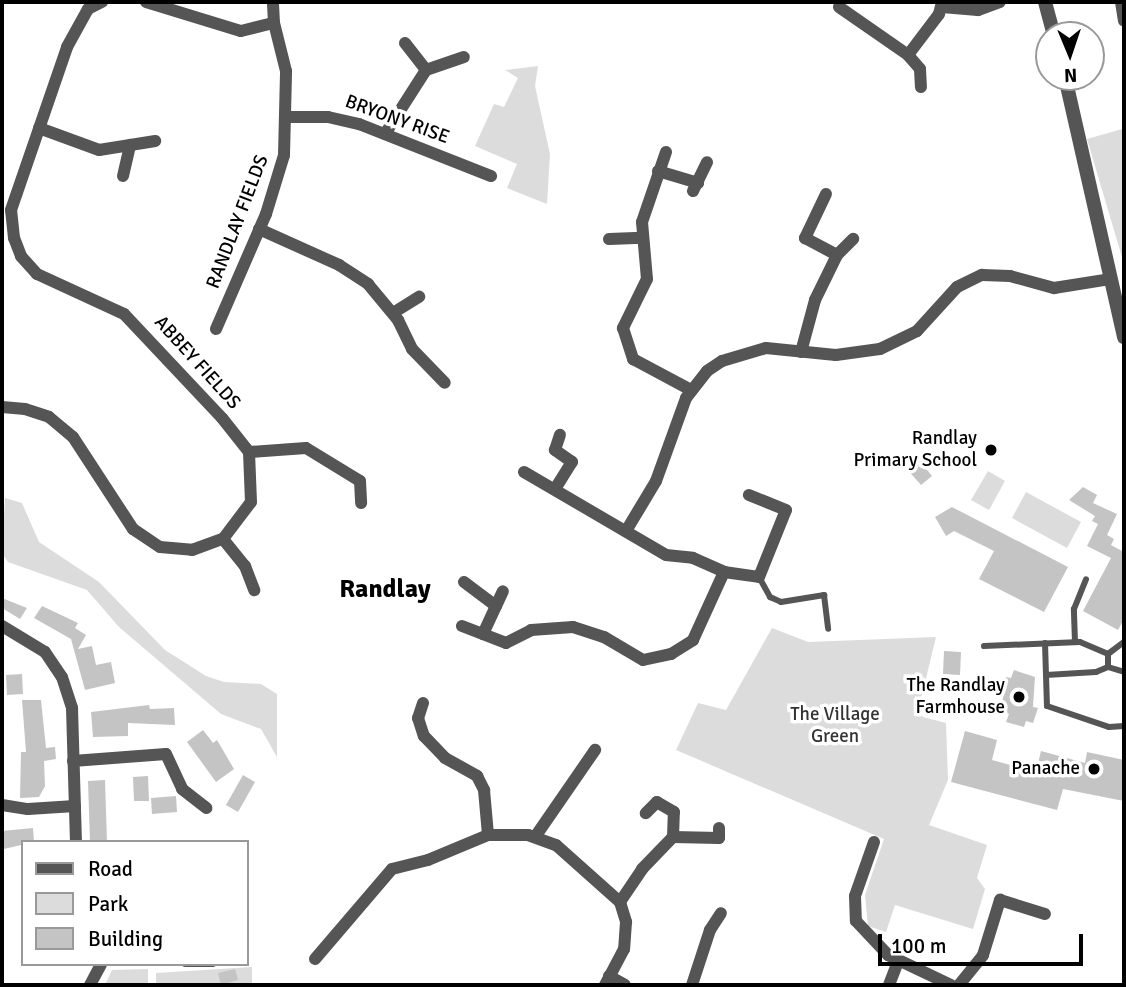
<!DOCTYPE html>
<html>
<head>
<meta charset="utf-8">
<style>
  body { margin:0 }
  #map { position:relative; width:1126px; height:987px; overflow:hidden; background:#fff; font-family:Signika,sans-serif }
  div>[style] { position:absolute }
  .green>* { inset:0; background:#dcdcdc }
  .building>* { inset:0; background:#c4c4c4 }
  .service>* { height:6px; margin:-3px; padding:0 3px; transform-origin:3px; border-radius:3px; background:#555 }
  .minor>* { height:12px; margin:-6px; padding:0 6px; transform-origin:6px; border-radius:6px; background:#555 }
  .tertiary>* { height:14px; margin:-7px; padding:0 7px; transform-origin:7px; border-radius:7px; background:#555 }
  .dots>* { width:19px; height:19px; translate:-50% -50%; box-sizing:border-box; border:4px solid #fff; border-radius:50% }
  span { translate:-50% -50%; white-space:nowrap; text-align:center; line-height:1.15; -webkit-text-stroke:7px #fff; paint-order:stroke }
  .street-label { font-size:19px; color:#000 }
  .poi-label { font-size:19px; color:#000 }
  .right { translate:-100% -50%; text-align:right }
  .park-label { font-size:19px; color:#333 }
  .district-label { font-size:26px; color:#000; font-weight:700 }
  .frame { position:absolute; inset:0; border:4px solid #000; pointer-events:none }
  .legend { position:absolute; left:21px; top:840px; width:228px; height:126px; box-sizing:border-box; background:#fff; border:2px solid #999; margin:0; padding:9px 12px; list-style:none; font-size:21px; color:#000 }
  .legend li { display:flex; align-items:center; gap:14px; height:35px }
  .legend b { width:35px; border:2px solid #999 }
  .north { position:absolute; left:1035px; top:21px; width:70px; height:70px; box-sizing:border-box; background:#fff; border:2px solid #999; border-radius:50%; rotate:178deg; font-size:19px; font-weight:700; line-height:28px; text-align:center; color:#000 }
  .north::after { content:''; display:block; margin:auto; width:24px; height:32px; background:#000; clip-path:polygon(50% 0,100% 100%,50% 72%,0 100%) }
  .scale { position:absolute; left:878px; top:934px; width:205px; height:32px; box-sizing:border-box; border:4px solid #000; border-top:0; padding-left:9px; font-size:21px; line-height:24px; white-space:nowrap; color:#000; -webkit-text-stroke:5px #fff; paint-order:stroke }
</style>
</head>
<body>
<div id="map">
  <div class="green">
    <div style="clip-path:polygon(538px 66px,535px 86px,550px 154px,547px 204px,507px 188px,517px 164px,475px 146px,494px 104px,504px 107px,518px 78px,505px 70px)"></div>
    <div style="clip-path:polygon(1122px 129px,1124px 133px,1124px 264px,1087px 139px)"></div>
    <div style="clip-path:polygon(988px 471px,1005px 481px,989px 510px,971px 500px)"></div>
    <div style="clip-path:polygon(1026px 492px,1081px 522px,1067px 548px,1012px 518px)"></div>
    <div style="clip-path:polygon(5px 498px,22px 503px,39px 542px,99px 582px,165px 650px,206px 676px,224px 682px,261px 684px,277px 694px,277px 757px,261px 729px,221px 714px,119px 627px,87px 590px,8px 562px,2px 553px)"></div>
    <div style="clip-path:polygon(772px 628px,808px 642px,936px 637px,919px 707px,923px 717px,946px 723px,948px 780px,929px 825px,987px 845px,977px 878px,985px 889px,973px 929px,895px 905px,886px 932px,868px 926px,865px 895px,884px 839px,676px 750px,698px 703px,726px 710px)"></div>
    <div style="clip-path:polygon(252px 967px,252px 985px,156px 985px,156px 973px)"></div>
    <div style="clip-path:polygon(148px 969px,148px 985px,105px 985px,112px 970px)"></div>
  </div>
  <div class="building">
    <div style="clip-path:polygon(917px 458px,932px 476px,921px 485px,906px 468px)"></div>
    <div style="clip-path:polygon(1083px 487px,1097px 495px,1093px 503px,1117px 514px,1107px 535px,1114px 539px,1111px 545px,1124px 552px,1124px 619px,1118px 630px,1083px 611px,1111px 558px,1087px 546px,1098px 524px,1092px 521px,1095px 516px,1069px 500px)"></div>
    <div style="clip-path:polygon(952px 507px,1068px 567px,1044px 612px,979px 579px,994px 551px,954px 531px,946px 536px,935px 517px)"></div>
    <div style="clip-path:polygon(2px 598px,27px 608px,20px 619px,2px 608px)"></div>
    <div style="clip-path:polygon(42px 606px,78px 623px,75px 628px,86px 635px,78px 649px,92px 646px,96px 665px,111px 662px,115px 683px,85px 690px,71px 639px,34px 618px)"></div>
    <div style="clip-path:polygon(944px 651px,961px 652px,960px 675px,943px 674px)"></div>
    <div style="clip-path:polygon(1014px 670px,1035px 677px,1033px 707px,1038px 708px,1033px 723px,1026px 721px,1024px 727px,1006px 722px,1009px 714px,1001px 711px,1006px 677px,1011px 678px)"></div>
    <div style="clip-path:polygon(22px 674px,23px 694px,7px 695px,6px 675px)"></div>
    <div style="clip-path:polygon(22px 700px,41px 700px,46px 748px,55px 747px,56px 759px,44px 761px,45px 786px,39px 797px,20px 798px,21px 752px,26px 752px)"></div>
    <div style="clip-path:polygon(149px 705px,150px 709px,174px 708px,175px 725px,128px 723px,128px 736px,93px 737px,91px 712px)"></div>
    <div style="clip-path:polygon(203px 730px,213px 743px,217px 740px,234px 769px,216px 782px,187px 742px)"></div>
    <div style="clip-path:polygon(965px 731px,997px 740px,992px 760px,1036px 772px,1041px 751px,1085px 763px,1087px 752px,1124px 760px,1124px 801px,1063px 789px,1057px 810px,951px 782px)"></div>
    <div style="clip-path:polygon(243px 775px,255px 782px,238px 812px,226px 805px)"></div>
    <div style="clip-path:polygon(148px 776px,149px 801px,134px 801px,133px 777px)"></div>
    <div style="clip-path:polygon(105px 780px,107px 842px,90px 842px,88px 781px)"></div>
    <div style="clip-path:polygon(176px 796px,177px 812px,152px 814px,151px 798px)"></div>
    <div style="clip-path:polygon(33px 828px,34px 842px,4px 849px,2px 831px)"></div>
    <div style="clip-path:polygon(235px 969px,238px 980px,221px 985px,218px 973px)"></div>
  </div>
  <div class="service">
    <div style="left:759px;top:577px;width:23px;rotate:61deg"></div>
    <div style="left:770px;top:597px;width:12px;rotate:24deg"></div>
    <div style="left:781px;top:602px;width:44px;rotate:-9.2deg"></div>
    <div style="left:824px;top:595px;width:34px;rotate:83deg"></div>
    <div style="left:1075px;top:642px;width:33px;rotate:-92deg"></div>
    <div style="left:1074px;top:609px;width:32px;rotate:-68deg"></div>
    <div style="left:1045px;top:643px;width:63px;rotate:88.2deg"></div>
    <div style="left:1047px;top:706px;width:65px;rotate:18.7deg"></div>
    <div style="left:1109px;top:727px;width:15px;rotate:-4deg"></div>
    <div style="left:984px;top:646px;width:96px;rotate:-2.4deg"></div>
    <div style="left:1080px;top:642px;width:30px;rotate:23deg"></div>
    <div style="left:1108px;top:667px;width:13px;rotate:-90deg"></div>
    <div style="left:1108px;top:654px;width:20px;rotate:-37deg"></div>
    <div style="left:1046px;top:675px;width:50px;rotate:-3.4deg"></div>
    <div style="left:1096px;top:672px;width:13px;rotate:-23deg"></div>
    <div style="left:1108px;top:667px;width:17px;rotate:17deg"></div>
    <div style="left:185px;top:964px;width:28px"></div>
  </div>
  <div class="minor">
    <div style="left:146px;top:2px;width:99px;rotate:17deg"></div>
    <div style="left:241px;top:31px;width:34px;rotate:-14deg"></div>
    <div style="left:1121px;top:2px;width:19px;rotate:81deg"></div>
    <div style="left:839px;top:7px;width:84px;rotate:34.8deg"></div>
    <div style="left:908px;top:55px;width:51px;rotate:-52.9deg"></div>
    <div style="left:939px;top:14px;width:12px;rotate:-76deg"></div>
    <div style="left:942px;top:7px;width:36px;rotate:5deg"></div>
    <div style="left:978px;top:10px;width:23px;rotate:-20deg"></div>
    <div style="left:405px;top:43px;width:34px;rotate:52deg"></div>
    <div style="left:908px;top:55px;width:18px;rotate:49deg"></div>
    <div style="left:920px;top:69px;width:18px;rotate:87deg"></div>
    <div style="left:287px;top:117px;width:41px"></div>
    <div style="left:328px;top:117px;width:32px;rotate:13deg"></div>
    <div style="left:359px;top:124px;width:142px;rotate:21.5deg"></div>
    <div style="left:39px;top:128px;width:64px;rotate:20.1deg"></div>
    <div style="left:99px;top:150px;width:57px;rotate:-9.1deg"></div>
    <div style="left:385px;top:134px;width:76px;rotate:-57.4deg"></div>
    <div style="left:426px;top:70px;width:40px;rotate:-18.9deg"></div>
    <div style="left:666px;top:152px;width:74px;rotate:108.9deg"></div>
    <div style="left:642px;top:222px;width:57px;rotate:85deg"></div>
    <div style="left:647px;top:279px;width:55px;rotate:116.1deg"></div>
    <div style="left:623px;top:328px;width:33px;rotate:72deg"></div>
    <div style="left:633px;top:359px;width:66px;rotate:28.1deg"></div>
    <div style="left:658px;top:171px;width:42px;rotate:16.7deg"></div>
    <div style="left:123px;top:176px;width:32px;rotate:-77deg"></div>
    <div style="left:693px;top:191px;width:32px;rotate:-64deg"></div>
    <div style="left:826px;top:194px;width:49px;rotate:115.5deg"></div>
    <div style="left:805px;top:238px;width:36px;rotate:28deg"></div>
    <div style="left:259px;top:229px;width:88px;rotate:24.2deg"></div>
    <div style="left:339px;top:265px;width:35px;rotate:33deg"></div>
    <div style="left:368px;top:284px;width:47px;rotate:50.2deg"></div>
    <div style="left:398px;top:320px;width:32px;rotate:64deg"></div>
    <div style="left:412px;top:349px;width:47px;rotate:45.9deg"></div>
    <div style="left:609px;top:239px;width:33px;rotate:-2deg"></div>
    <div style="left:393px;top:313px;width:31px;rotate:-32deg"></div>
    <div style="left:216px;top:329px;width:125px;rotate:-66.5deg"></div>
    <div style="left:266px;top:214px;width:62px;rotate:-73deg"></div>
    <div style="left:284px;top:155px;width:84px;rotate:-88.6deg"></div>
    <div style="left:286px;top:71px;width:49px;rotate:-104deg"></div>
    <div style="left:274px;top:23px;width:21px;rotate:-93deg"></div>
    <div style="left:801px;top:352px;width:54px;rotate:-74.9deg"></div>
    <div style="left:815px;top:300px;width:50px;rotate:-63.9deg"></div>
    <div style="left:837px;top:255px;width:23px;rotate:-45deg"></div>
    <div style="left:2px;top:407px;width:23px;rotate:5deg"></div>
    <div style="left:25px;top:409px;width:25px;rotate:18deg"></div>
    <div style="left:49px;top:417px;width:31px;rotate:40deg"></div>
    <div style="left:73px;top:437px;width:110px;rotate:56.9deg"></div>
    <div style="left:133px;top:529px;width:32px;rotate:34deg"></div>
    <div style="left:160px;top:547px;width:32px;rotate:5deg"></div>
    <div style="left:192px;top:550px;width:33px;rotate:-20deg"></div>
    <div style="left:223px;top:539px;width:46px;rotate:-52.9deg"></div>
    <div style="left:251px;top:502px;width:50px;rotate:-92.3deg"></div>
    <div style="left:249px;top:452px;width:43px;rotate:-128.5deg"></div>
    <div style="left:222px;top:418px;width:143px;rotate:-133.3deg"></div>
    <div style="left:124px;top:314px;width:96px;rotate:-155.3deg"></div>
    <div style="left:37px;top:274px;width:24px;rotate:-132deg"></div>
    <div style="left:21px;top:256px;width:19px;rotate:-111deg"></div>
    <div style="left:14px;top:238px;width:28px;rotate:-96deg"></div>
    <div style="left:11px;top:210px;width:172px;rotate:-71deg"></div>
    <div style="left:67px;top:47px;width:43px;rotate:-61.1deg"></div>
    <div style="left:88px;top:9px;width:16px;rotate:-27deg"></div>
    <div style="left:249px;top:452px;width:57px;rotate:-4deg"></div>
    <div style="left:306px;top:448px;width:63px;rotate:31.4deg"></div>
    <div style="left:360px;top:481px;width:22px;rotate:87deg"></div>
    <div style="left:524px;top:472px;width:164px;rotate:30.3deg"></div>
    <div style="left:666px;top:555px;width:27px;rotate:6deg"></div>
    <div style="left:693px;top:558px;width:34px;rotate:24deg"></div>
    <div style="left:724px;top:572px;width:35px;rotate:8deg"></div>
    <div style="left:759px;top:577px;width:72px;rotate:-68.1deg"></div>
    <div style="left:786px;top:510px;width:40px;rotate:-158deg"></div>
    <div style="left:555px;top:489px;width:32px;rotate:-58deg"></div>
    <div style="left:572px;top:462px;width:21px;rotate:-145deg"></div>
    <div style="left:555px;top:450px;width:16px;rotate:-72deg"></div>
    <div style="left:626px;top:531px;width:58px;rotate:-59deg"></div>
    <div style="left:656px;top:481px;width:88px;rotate:-70.1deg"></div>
    <div style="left:686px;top:398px;width:34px;rotate:-52deg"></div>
    <div style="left:707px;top:371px;width:18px;rotate:-34deg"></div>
    <div style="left:722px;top:361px;width:46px;rotate:-16.5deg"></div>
    <div style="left:766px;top:348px;width:70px;rotate:5.7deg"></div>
    <div style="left:836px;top:355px;width:44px;rotate:-7.8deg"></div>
    <div style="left:880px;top:349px;width:41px;rotate:-25.9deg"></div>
    <div style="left:917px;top:331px;width:59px;rotate:-47.7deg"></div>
    <div style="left:957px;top:287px;width:28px;rotate:-26deg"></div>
    <div style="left:982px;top:275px;width:28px;rotate:2deg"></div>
    <div style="left:1010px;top:276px;width:46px;rotate:15.3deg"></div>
    <div style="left:1054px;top:288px;width:58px;rotate:-9deg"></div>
    <div style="left:223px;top:539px;width:35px;rotate:51deg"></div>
    <div style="left:245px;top:566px;width:26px;rotate:69deg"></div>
    <div style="left:464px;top:582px;width:40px;rotate:37deg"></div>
    <div style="left:2px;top:626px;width:50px;rotate:31.2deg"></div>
    <div style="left:45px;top:652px;width:30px;rotate:56deg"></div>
    <div style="left:62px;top:677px;width:33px;rotate:72deg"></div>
    <div style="left:72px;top:708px;width:134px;rotate:88.3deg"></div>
    <div style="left:462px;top:626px;width:47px;rotate:21.1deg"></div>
    <div style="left:506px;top:643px;width:28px;rotate:-27deg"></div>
    <div style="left:531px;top:630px;width:42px;rotate:-4.1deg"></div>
    <div style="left:573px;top:627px;width:33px;rotate:18deg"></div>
    <div style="left:604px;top:637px;width:45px;rotate:30.5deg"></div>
    <div style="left:643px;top:660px;width:29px;rotate:-12deg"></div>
    <div style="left:671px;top:654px;width:26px;rotate:-32deg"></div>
    <div style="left:693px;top:640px;width:75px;rotate:-65.5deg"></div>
    <div style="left:483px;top:634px;width:47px;rotate:-65.1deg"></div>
    <div style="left:423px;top:703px;width:16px;rotate:108deg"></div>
    <div style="left:418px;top:718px;width:19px;rotate:72deg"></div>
    <div style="left:424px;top:736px;width:30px;rotate:46deg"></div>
    <div style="left:445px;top:758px;width:37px;rotate:29deg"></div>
    <div style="left:477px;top:776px;width:16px;rotate:63deg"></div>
    <div style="left:484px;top:790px;width:45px;rotate:84.9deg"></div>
    <div style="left:73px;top:761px;width:93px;rotate:-4.3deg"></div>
    <div style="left:166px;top:754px;width:38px;rotate:65deg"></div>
    <div style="left:182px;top:789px;width:31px;rotate:38deg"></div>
    <div style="left:2px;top:805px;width:26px;rotate:9deg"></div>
    <div style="left:28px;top:809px;width:47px;rotate:-3.7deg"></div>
    <div style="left:535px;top:837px;width:106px;rotate:-55.4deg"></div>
    <div style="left:673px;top:837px;width:46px;rotate:1.2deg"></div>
    <div style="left:719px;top:838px;width:10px;rotate:-90deg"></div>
    <div style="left:874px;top:842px;width:57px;rotate:109.4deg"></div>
    <div style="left:855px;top:896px;width:25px;rotate:88deg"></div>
    <div style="left:856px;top:921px;width:47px;rotate:46.7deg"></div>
    <div style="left:888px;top:955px;width:70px;rotate:25.5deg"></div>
    <div style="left:620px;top:902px;width:40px;rotate:-56deg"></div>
    <div style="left:642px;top:869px;width:45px;rotate:-45.9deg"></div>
    <div style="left:673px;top:837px;width:25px;rotate:-88deg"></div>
    <div style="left:674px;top:812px;width:20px;rotate:-150deg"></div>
    <div style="left:657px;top:802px;width:16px;rotate:135deg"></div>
    <div style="left:315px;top:959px;width:118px;rotate:-49.5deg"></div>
    <div style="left:392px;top:869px;width:37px;rotate:-14deg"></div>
    <div style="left:428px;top:860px;width:65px;rotate:-22.6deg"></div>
    <div style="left:488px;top:835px;width:40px"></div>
    <div style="left:528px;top:835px;width:30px;rotate:20deg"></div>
    <div style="left:556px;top:845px;width:86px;rotate:41.7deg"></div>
    <div style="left:620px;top:902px;width:21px;rotate:73deg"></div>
    <div style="left:626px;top:922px;width:27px;rotate:94deg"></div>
    <div style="left:624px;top:949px;width:41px;rotate:117.8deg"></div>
    <div style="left:609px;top:976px;width:18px;rotate:29deg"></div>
    <div style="left:90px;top:985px;width:24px;rotate:-62deg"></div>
    <div style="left:692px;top:985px;width:58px;rotate:-71.9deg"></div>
    <div style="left:710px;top:930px;width:20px;rotate:-57deg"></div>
    <div style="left:889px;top:985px;width:26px;rotate:-69deg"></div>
    <div style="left:959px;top:985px;width:38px;rotate:-51deg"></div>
    <div style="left:983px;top:955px;width:58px;rotate:-72.8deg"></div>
    <div style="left:1000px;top:900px;width:47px;rotate:17.3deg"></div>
  </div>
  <div class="tertiary">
    <div style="left:1045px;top:2px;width:34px;rotate:75deg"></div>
    <div style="left:1065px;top:77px;width:267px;rotate:77.2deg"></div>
  </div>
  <div class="dots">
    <div style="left:991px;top:450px;background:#000"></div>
    <div style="left:1019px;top:697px;background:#000"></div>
    <div style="left:1094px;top:769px;background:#000"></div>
  </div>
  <div class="street-label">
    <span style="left:397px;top:120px;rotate:20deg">BRYONY RISE</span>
    <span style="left:238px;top:222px;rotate:-69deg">RANDLAY FIELDS</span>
    <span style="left:197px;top:363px;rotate:48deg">ABBEY FIELDS</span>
  </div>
  <div class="poi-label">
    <span class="right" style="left:977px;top:450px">Randlay<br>Primary School</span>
    <span class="right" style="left:1005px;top:697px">The Randlay<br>Farmhouse</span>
    <span class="right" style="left:1080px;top:769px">Panache</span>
  </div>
  <div class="park-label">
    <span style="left:835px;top:726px">The Village<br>Green</span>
  </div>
  <div class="district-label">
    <span style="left:385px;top:590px">Randlay</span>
  </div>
  <div class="frame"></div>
  <ul class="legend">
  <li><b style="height:9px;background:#555"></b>Road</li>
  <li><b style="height:19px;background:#dcdcdc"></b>Park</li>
  <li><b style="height:19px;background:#c4c4c4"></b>Building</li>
  </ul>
  <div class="north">N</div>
  <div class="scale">100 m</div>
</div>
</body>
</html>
